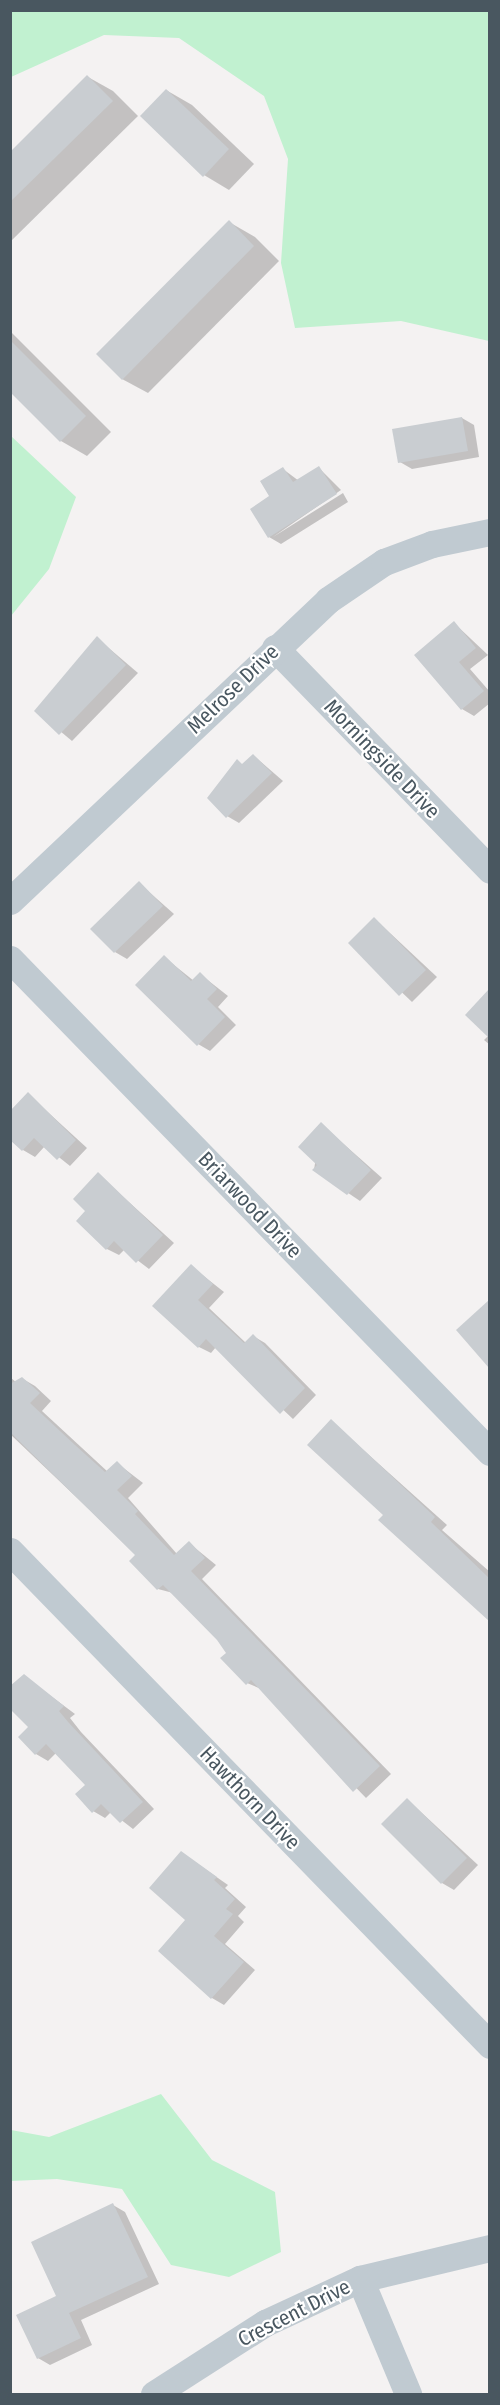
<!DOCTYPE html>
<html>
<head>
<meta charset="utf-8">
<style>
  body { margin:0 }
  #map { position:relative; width:500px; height:2405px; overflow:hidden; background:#f4f2f2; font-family:"Fira Sans Condensed",sans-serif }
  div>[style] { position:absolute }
  .green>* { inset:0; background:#c1f1d0 }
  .shadow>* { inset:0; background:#0003 }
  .building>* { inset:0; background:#c9cdd1 }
  .minor>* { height:27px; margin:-13.5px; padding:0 13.5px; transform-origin:13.5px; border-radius:13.5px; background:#c0cad1 }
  span { translate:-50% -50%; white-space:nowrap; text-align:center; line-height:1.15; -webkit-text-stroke:4.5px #fff; paint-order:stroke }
  .street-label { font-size:21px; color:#495760 }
  .frame { position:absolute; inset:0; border:12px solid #495760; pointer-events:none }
</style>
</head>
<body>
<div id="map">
  <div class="green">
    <div style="clip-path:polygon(11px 10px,489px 11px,489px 341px,401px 321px,295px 328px,281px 263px,288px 159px,264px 96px,179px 38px,104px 35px,11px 77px)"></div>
    <div style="clip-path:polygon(11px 436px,76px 497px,49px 569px,11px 616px)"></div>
    <div style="clip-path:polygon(161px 2094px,212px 2160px,275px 2192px,281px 2252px,229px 2277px,171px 2265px,122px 2189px,57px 2179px,11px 2181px,11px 2130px,49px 2137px)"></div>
  </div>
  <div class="shadow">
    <div style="clip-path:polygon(88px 77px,113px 91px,138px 116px,10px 242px,10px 153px)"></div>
    <div style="clip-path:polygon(166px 90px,192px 105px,254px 164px,229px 190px,204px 175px)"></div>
    <div style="clip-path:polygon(229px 222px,255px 237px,279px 261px,148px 393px,122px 379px)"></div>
    <div style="clip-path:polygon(10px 331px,111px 432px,87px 456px,61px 441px,10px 390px)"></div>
    <div style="clip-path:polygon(462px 418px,474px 425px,479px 457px,412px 469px,400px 462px)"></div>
    <div style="clip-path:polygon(319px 468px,341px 490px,273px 537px,343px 493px,348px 502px,281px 544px,269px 537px,271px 497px,283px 469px,299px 481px)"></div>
    <div style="clip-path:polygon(454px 623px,488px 655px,470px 669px,490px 692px,490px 703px,474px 716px,462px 709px)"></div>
    <div style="clip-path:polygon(97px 638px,138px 673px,72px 741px,36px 711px)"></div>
    <div style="clip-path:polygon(253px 755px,283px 781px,239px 823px,227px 816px,244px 765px)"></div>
    <div style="clip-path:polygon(139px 883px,174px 914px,127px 959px,115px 952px)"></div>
    <div style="clip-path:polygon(375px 919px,437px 977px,412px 1002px,350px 943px)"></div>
    <div style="clip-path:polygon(164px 957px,194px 981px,200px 974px,228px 996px,218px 1007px,236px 1025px,210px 1051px,198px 1044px)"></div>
    <div style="clip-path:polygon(489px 991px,490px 1045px,484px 1040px,489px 1035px,467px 1014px)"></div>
    <div style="clip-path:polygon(28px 1094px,87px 1148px,70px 1166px,45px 1146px,35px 1157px,23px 1150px)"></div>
    <div style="clip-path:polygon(321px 1124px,382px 1178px,360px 1201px,314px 1170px)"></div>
    <div style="clip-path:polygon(98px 1174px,174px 1243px,149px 1269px,124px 1250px,119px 1255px,107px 1249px,88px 1211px)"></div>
    <div style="clip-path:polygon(191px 1266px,224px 1292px,209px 1308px,246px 1343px,253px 1336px,265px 1343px,316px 1395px,293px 1419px,216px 1347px,211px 1353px,199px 1347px)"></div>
    <div style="clip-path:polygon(484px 1307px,490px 1310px,490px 1365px,458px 1330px)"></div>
    <div style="clip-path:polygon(10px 1377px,18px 1384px,23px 1379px,35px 1386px,51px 1401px,42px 1411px,108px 1472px,117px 1463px,143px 1483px,128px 1498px,177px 1554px,189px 1543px,216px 1565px,202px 1579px,391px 1774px,366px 1798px,261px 1689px,247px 1683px,219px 1639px,173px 1593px,158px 1589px,137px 1555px,10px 1434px)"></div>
    <div style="clip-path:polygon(331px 1421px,447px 1525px,442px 1530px,490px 1572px,490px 1618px,380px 1520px,385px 1515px)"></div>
    <div style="clip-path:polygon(24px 1676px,75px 1714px,70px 1718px,81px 1732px,154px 1809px,133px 1829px,111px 1812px,105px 1818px,93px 1811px,87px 1785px,56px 1753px,48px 1761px,36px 1754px)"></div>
    <div style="clip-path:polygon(408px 1800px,478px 1865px,454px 1890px,442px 1883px)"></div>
    <div style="clip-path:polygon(182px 1853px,228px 1885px,225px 1888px,246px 1907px,238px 1916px,244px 1922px,225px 1944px,255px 1970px,224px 2005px,212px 1998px,187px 1920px)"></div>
    <div style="clip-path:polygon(113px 2205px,125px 2212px,159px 2284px,81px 2320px,92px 2345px,50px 2365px,38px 2358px,58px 2297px)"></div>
  </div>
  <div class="building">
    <div style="clip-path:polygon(87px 75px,113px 101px,10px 202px,10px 152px)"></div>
    <div style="clip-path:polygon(166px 89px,229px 149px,203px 177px,140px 116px)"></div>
    <div style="clip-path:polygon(229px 220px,254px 246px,122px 380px,96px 354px)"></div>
    <div style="clip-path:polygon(10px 340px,86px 416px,60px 442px,10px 392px)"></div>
    <div style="clip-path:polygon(462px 417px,468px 451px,398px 463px,392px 429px)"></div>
    <div style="clip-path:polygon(319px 466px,337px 494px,268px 538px,250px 509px,269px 496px,260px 481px,283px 467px,293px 482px)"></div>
    <div style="clip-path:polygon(454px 621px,476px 648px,459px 662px,484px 691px,461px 710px,414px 655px)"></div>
    <div style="clip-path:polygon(97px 636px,126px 665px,59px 735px,34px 711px)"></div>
    <div style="clip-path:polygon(253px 754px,272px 773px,226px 818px,207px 798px,237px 759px,242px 764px)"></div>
    <div style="clip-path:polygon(139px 881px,163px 906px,114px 953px,90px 929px)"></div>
    <div style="clip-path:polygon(374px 917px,426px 970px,399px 996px,348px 943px)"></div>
    <div style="clip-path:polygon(164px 955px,191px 981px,200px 972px,217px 989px,207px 999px,225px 1017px,197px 1046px,135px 985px)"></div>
    <div style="clip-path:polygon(489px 989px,489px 1038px,465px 1015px)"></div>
    <div style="clip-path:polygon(28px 1092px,76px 1140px,57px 1160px,34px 1138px,22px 1151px,10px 1140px,10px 1111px)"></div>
    <div style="clip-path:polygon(321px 1122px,371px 1170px,347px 1195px,312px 1170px,317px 1165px,298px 1147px)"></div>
    <div style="clip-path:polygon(98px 1172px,163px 1235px,136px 1263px,114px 1241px,106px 1250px,76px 1221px,85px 1211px,73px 1199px)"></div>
    <div style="clip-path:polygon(191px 1264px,213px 1284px,198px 1300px,244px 1343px,253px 1334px,305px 1388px,280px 1414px,206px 1339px,198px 1348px,152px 1306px)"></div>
    <div style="clip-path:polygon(489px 1300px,489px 1368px,456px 1330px)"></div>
    <div style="clip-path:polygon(22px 1377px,40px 1393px,30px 1403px,75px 1445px,105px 1472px,117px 1461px,132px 1476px,117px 1490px,138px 1511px,135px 1514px,174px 1555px,189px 1541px,205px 1558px,191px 1571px,380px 1766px,353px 1792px,251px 1680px,246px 1685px,220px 1658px,226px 1653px,217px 1640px,163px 1585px,157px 1590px,129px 1561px,135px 1555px,10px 1432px,10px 1384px)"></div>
    <div style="clip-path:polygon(331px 1419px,435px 1517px,431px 1522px,489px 1578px,489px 1621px,378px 1520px,383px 1515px,307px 1445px)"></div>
    <div style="clip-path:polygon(24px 1674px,64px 1706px,59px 1711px,69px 1723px,143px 1802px,120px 1823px,101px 1804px,92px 1813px,75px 1794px,85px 1785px,46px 1744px,35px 1755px,18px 1737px,28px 1727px,10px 1709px,10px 1686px)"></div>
    <div style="clip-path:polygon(407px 1798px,467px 1858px,441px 1884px,381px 1824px)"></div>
    <div style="clip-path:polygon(181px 1851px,217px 1877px,214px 1880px,235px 1899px,226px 1909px,233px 1914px,214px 1936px,244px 1962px,211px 1999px,158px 1951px,185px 1920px,149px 1888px)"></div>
    <div style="clip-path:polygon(113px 2203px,148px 2277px,69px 2313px,81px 2338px,37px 2359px,16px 2315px,56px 2296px,31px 2242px)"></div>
  </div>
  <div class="minor">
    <div style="left:275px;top:648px;width:309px;rotate:45.9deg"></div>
    <div style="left:10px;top:901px;width:438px;rotate:-43.4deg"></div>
    <div style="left:328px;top:600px;width:68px;rotate:-34.2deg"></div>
    <div style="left:384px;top:562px;width:51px;rotate:-20.6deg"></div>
    <div style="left:432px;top:544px;width:59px;rotate:-11.7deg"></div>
    <div style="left:10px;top:959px;width:688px;rotate:45.77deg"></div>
    <div style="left:10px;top:1551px;width:689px;rotate:45.82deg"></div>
    <div style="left:360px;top:2279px;width:125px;rotate:67.3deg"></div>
    <div style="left:154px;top:2394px;width:132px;rotate:-32.6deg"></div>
    <div style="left:265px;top:2323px;width:105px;rotate:-24.9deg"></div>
    <div style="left:360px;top:2279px;width:134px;rotate:-13.4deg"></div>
  </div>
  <div class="street-label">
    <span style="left:233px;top:689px;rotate:-44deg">Melrose Drive</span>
    <span style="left:382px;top:759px;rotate:46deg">Morningside Drive</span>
    <span style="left:250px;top:1205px;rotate:46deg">Briarwood Drive</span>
    <span style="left:250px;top:1798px;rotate:46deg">Hawthorn Drive</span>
    <span style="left:294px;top:2313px;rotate:-27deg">Crescent Drive</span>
  </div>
  <div class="frame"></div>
</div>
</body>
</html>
